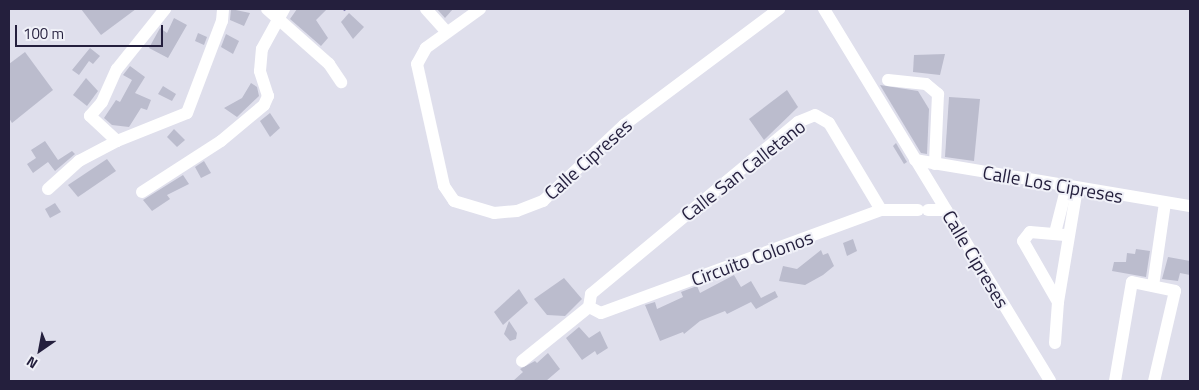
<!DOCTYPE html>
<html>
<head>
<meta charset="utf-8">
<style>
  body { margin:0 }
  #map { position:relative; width:1199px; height:390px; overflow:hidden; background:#dfdfec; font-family:"Titillium Web",sans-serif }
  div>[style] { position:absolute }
  .building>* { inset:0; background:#bbbccd }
  .path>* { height:2px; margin-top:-1px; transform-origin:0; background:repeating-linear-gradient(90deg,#847db2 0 2.5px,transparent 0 6.5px) }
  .street>* { height:12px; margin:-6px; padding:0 6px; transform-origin:6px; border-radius:6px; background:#fff }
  span { translate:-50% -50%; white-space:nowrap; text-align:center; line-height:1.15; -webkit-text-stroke:4px #f0f1f8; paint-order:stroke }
  .street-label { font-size:19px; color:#241f3d }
  .frame { position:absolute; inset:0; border:10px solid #241f3d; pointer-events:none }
  .north { position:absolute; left:15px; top:325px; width:50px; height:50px; -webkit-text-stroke:4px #f0f1f8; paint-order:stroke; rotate:213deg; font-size:14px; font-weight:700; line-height:20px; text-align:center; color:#241f3d }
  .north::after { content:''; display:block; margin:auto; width:18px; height:22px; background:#241f3d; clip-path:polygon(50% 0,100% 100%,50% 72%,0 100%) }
  .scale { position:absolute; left:15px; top:25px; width:148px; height:22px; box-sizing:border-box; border:2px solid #241f3d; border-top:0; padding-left:6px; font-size:15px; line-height:18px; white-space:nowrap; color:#241f3d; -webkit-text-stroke:4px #f0f1f8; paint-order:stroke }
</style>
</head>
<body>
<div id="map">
  <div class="building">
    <div style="clip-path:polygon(81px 9px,136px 9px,101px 35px)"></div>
    <div style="clip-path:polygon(231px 9px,250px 13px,244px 26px,230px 20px)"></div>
    <div style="clip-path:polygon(297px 9px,327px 9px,316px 20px,328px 38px,321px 46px,290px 19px)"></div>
    <div style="clip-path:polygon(437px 9px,453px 9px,445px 18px)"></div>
    <div style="clip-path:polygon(349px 13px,364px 27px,353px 39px,341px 22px)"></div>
    <div style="clip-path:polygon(174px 18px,187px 25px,168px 58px,149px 48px,160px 28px,167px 33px)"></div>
    <div style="clip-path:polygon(198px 33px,207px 37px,204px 45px,195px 41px)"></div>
    <div style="clip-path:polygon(226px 34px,239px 41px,233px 54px,221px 47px)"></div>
    <div style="clip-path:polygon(90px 48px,100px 56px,93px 64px,89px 61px,79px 75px,72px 70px)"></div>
    <div style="clip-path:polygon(25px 52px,53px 90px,12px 123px,9px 118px,9px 64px)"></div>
    <div style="clip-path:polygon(945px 54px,940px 75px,913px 72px,914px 55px)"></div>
    <div style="clip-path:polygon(130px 66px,145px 77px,135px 93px,151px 100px,147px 110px,141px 108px,129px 127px,112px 125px,104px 118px,116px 100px,120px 102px,132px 80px,123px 75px)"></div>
    <div style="clip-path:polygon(86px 78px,98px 91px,87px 106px,73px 95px)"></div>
    <div style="clip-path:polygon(251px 83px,257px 87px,259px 96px,237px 117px,224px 108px,242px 98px)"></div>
    <div style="clip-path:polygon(880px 85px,918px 91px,929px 109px,927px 154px,921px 153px)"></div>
    <div style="clip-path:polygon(163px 86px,176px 94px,172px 101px,158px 94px)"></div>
    <div style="clip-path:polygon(787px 90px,798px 107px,764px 140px,749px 119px)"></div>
    <div style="clip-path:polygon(949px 97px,980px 99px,974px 161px,945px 157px)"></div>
    <div style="clip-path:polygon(270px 113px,280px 128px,270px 137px,260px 121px)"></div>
    <div style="clip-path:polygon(174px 129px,185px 140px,177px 147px,167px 137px)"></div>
    <div style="clip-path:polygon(45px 141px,58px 160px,72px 151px,75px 154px,55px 171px,48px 162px,33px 173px,27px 164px,36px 158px,31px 150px)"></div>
    <div style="clip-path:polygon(896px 143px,907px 162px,904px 164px,893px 146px)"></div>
    <div style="clip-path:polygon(107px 159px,116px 171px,78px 197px,68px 185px)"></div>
    <div style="clip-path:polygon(204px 161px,211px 173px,201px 178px,195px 167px)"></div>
    <div style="clip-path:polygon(183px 175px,189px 184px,167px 195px,170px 199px,152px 211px,143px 200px)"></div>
    <div style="clip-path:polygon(55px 203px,61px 212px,50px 218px,45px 209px)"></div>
    <div style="clip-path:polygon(853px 239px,857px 251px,847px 256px,843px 243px)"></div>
    <div style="clip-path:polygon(1136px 249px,1150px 251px,1146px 277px,1112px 271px,1114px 262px,1126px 262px,1127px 253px,1135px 254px)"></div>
    <div style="clip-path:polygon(821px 250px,823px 255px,828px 253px,834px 266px,823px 275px,805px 285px,779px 281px,783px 266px,797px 269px)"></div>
    <div style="clip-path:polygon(1168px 257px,1190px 261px,1190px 275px,1180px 273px,1178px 281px,1162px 279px)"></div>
    <div style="clip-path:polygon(734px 275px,741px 287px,751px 281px,761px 298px,775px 291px,778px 297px,756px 309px,751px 302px,727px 314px,725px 311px,700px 321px,684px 334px,683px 332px,660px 341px,645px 305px,655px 302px,657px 309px,683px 297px,681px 292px,697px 286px,700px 293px)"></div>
    <div style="clip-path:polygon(564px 278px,582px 299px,565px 316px,547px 315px,534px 299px)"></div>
    <div style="clip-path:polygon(519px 289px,528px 303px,503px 325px,494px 312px)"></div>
    <div style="clip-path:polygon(509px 321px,517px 333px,516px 339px,510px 341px,504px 334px)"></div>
    <div style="clip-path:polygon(579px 327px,589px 338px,600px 331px,608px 348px,597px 355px,595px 351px,582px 360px,566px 338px)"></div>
    <div style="clip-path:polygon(548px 353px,560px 369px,546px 381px,513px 381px,523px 372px,520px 369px,535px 361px,537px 363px)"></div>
  </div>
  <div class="path">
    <div style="left:344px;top:9px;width:2px;rotate:63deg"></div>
  </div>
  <div class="street">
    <div style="left:267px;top:9px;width:83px;rotate:41.6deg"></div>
    <div style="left:329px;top:64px;width:22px;rotate:56deg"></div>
    <div style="left:426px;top:9px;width:30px;rotate:48deg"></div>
    <div style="left:480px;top:9px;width:67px;rotate:144.2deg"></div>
    <div style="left:426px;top:48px;width:18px;rotate:119deg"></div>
    <div style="left:417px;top:64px;width:125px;rotate:77.5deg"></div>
    <div style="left:444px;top:186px;width:18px;rotate:56deg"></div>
    <div style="left:454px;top:201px;width:42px;rotate:16.7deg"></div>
    <div style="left:494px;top:213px;width:23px;rotate:-5deg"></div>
    <div style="left:517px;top:211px;width:28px;rotate:-21deg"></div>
    <div style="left:543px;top:201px;width:111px;rotate:-43.2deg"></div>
    <div style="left:624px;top:125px;width:194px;rotate:-36.8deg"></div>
    <div style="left:824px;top:9px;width:435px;rotate:58.7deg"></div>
    <div style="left:888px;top:80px;width:38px;rotate:6deg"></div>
    <div style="left:926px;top:84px;width:16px;rotate:40deg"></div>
    <div style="left:938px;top:94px;width:70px;rotate:92.5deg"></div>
    <div style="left:117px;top:141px;width:37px;rotate:-137deg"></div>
    <div style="left:90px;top:116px;width:18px;rotate:-49deg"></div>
    <div style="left:102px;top:102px;width:36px;rotate:-66deg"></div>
    <div style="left:117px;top:69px;width:77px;rotate:-51.3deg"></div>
    <div style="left:915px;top:160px;width:279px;rotate:9.5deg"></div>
    <div style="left:48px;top:189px;width:42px;rotate:-42.1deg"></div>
    <div style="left:79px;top:161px;width:43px;rotate:-27.8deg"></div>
    <div style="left:117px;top:141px;width:75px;rotate:-21.8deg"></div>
    <div style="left:187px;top:113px;width:98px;rotate:-69.2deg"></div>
    <div style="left:222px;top:21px;width:12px;rotate:-85deg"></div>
    <div style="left:142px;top:192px;width:94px;rotate:-32.8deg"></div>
    <div style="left:221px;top:141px;width:56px;rotate:-39.9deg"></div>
    <div style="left:264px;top:105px;width:10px;rotate:-66deg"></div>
    <div style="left:268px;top:96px;width:26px;rotate:-108deg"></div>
    <div style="left:260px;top:71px;width:22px;rotate:-85deg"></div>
    <div style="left:262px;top:49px;width:46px;rotate:-61.2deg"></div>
    <div style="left:928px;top:210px;width:18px"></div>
    <div style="left:1055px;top:233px;width:49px;rotate:-75.7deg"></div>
    <div style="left:1153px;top:286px;width:84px;rotate:-81.8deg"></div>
    <div style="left:1058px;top:302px;width:70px;rotate:-119.8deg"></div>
    <div style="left:1023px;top:241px;width:11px;rotate:-52deg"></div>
    <div style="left:1030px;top:232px;width:38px;rotate:5deg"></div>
    <div style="left:589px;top:307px;width:13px;rotate:-81deg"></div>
    <div style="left:591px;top:294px;width:269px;rotate:-39.7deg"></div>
    <div style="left:798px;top:122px;width:18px;rotate:-22deg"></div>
    <div style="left:815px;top:115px;width:16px;rotate:30deg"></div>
    <div style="left:829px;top:123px;width:101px;rotate:59.1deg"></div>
    <div style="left:589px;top:307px;width:13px;rotate:27deg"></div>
    <div style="left:601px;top:313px;width:298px;rotate:-20.2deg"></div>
    <div style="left:881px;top:210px;width:37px"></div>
    <div style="left:1055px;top:343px;width:41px;rotate:-85.8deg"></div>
    <div style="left:1058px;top:302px;width:116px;rotate:-80.5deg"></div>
    <div style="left:522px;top:361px;width:86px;rotate:-38.9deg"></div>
    <div style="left:1115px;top:381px;width:100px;rotate:-80.3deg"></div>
    <div style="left:1132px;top:282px;width:44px;rotate:11.8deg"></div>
    <div style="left:1175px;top:291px;width:92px;rotate:103.1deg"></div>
  </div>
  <div class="street-label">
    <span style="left:588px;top:159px;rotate:-42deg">Calle Cipreses</span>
    <span style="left:743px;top:170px;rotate:-38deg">Calle San Calletano</span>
    <span style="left:1053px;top:184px;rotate:10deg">Calle Los Cipreses</span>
    <span style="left:752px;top:258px;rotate:-20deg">Circuito Colonos</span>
    <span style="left:976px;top:259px;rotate:59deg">Calle Cipreses</span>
  </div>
  <div class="frame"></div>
  <div class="north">N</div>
  <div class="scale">100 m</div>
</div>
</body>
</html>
